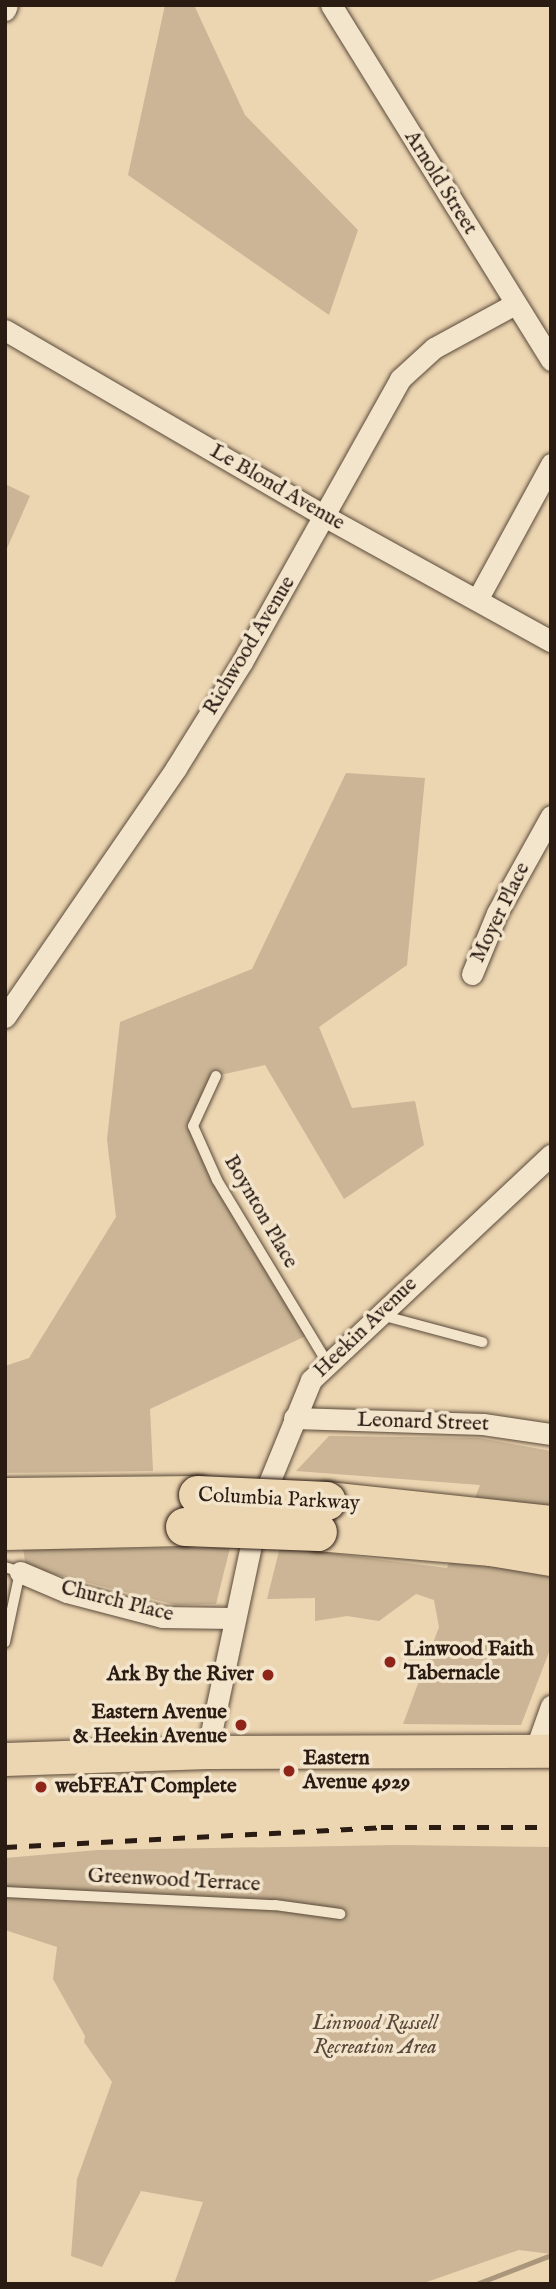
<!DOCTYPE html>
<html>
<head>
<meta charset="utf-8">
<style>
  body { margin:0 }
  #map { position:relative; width:556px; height:2289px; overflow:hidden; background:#ecd5b1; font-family:"IM FELL English",serif }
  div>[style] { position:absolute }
  .green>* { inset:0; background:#cbb596 }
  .stream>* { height:5px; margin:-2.5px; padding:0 2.5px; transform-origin:2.5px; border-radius:2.5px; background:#aa967b }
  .roads { filter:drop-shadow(0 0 2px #5a4a3a) drop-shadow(0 0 2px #5a4a3a) }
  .lane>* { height:10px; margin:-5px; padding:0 5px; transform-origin:5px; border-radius:5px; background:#f3e4cc }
  .street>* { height:21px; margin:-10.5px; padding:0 10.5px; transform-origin:10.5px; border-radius:10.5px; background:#f3e4cc }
  .primary>* { height:33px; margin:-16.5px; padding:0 16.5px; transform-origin:16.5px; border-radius:16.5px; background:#ecd5b1 }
  .highway>* { height:38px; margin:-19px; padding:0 19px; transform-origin:19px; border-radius:19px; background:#ecd5b1 }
  .rail>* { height:5px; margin-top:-2.5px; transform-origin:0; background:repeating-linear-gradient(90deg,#2a1b13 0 12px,transparent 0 24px) }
  .bridges { filter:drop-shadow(0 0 2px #2a1b13) drop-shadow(0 0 2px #2a1b13) }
  .highway-bridge>* { height:38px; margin:-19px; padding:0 19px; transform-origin:19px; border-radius:19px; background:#ecd5b1 }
  .dots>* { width:19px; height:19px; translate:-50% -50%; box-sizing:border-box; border:4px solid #f3e4cc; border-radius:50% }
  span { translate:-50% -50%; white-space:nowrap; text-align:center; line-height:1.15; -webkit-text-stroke:7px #f3e4cc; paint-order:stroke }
  .street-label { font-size:21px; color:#2a1b13 }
  .poi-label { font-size:21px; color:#2a1b13; font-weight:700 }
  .left { translate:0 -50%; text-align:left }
  .right { translate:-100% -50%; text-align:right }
  .park-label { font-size:21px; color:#5a493a; font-style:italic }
  .frame { position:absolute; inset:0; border:7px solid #2a1b13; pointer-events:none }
</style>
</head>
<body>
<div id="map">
  <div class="green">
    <div style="clip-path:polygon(165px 5px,194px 5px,245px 115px,358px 230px,329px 315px,128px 175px)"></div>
    <div style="clip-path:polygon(5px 484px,30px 496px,5px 553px)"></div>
    <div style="clip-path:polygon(346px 773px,425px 778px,407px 965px,319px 1027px,352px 1108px,415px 1101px,424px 1145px,344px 1199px,265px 1065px,216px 1076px,193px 1125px,204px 1153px,310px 1334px,150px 1409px,153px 1471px,5px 1473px,5px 1366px,29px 1358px,116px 1217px,107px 1139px,120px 1022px,252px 969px)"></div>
    <div style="clip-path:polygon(329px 1436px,479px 1438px,551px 1451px,551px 1647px,521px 1725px,403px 1724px,439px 1627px,434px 1600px,416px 1594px,379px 1621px,347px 1616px,315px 1621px,315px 1598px,267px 1599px,280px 1547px,447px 1568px,480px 1485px,296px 1471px)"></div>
    <div style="clip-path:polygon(230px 1548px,216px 1604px,176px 1605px,26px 1567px,23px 1549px)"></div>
    <div style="clip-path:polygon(398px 1845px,551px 1847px,551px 2254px,519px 2250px,421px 2284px,174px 2284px,203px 2202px,141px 2191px,102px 2267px,71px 2256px,77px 2179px,112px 2082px,84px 2042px,85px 2036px,53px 1979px,57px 1947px,5px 1930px,5px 1858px,98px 1850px)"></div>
  </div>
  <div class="stream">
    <div style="left:476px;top:2284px;width:80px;rotate:-21.1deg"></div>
  </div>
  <div class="roads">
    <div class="lane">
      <div style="left:216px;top:1076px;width:55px;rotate:114.7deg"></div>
      <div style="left:193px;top:1126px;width:59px;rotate:66deg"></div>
      <div style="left:217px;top:1180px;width:211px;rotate:58.9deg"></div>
      <div style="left:381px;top:1315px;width:105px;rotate:15deg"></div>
      <div style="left:5px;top:1567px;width:16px;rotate:18deg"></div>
      <div style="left:20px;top:1572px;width:72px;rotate:102.1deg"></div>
      <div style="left:5px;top:1892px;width:270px;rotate:2.8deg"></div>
      <div style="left:275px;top:1905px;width:66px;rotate:7.9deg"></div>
    </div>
    <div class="street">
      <div style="left:331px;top:5px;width:418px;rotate:58.2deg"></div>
      <div style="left:5px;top:10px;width:5px;rotate:-68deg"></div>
      <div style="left:5px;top:330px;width:371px;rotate:30.2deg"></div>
      <div style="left:326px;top:517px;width:257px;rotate:28.9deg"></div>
      <div style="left:477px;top:600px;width:155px;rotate:-61.4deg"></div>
      <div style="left:472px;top:974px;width:66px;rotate:-67.7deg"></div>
      <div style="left:497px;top:913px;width:111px;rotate:-60.9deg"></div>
      <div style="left:5px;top:1017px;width:302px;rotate:-55.5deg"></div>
      <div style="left:176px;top:768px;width:125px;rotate:-58.1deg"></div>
      <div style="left:242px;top:662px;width:324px;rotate:-60.8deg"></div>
      <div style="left:400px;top:379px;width:46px;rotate:-42.4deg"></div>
      <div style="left:434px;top:348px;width:92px;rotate:-28.5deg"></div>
      <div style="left:294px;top:1418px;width:189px;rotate:1.8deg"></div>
      <div style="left:483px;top:1424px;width:69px;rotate:8.4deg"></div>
      <div style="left:20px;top:1572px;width:51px;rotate:23.1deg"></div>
      <div style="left:67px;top:1592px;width:98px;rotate:14.7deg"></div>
      <div style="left:162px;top:1617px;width:71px;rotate:0.8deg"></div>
      <div style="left:535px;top:1751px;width:48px;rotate:-70.4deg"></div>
      <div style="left:207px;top:1752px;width:250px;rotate:-78deg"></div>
      <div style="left:259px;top:1507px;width:137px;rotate:-67.7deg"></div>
      <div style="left:311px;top:1380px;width:329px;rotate:-43.2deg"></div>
    </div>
    <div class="primary">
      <div style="left:5px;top:1759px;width:202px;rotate:-2deg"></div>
      <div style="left:207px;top:1752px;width:344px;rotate:-0.2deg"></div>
    </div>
    <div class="highway">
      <div style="left:5px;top:1497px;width:193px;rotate:-0.6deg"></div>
      <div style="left:327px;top:1501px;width:225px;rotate:6.1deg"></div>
      <div style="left:5px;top:1531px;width:180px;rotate:-1.3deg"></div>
      <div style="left:318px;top:1532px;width:174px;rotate:5deg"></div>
      <div style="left:491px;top:1547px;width:61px;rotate:9.5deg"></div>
    </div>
  </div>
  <div class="rail">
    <div style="left:5px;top:1847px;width:377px;rotate:-3deg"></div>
    <div style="left:381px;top:1827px;width:170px"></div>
  </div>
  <div class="bridges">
    <div class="highway-bridge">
      <div style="left:198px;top:1495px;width:129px;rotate:2.7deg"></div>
      <div style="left:185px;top:1527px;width:133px;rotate:2.2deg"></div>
    </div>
  </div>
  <div class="dots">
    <div style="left:390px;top:1662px;background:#8f2418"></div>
    <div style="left:268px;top:1675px;background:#8f2418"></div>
    <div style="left:241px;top:1725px;background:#8f2418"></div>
    <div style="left:289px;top:1771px;background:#8f2418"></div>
    <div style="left:41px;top:1787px;background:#8f2418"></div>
  </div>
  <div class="street-label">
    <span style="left:440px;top:183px;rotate:58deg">Arnold Street</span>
    <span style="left:277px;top:488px;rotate:30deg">Le Blond Avenue</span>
    <span style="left:250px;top:646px;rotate:-59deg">Richwood Avenue</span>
    <span style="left:501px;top:913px;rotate:-64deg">Moyer Place</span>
    <span style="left:260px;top:1212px;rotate:60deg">Boynton Place</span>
    <span style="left:366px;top:1328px;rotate:-44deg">Heekin Avenue</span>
    <span style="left:423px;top:1423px;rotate:2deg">Leonard Street</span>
    <span style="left:279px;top:1500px;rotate:3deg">Columbia Parkway</span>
    <span style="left:117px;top:1602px;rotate:14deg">Church Place</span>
    <span style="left:174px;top:1881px;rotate:3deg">Greenwood Terrace</span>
  </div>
  <div class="poi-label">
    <span class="left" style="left:404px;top:1662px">Linwood Faith<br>Tabernacle</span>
    <span class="right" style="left:254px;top:1675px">Ark By the River</span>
    <span class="right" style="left:227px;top:1725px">Eastern Avenue<br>&amp; Heekin Avenue</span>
    <span class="left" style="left:303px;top:1771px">Eastern<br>Avenue 4929</span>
    <span class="left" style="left:55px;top:1787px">webFEAT Complete</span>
  </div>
  <div class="park-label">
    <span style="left:375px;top:2036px">Linwood Russell<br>Recreation Area</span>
  </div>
  <div class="frame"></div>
</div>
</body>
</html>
